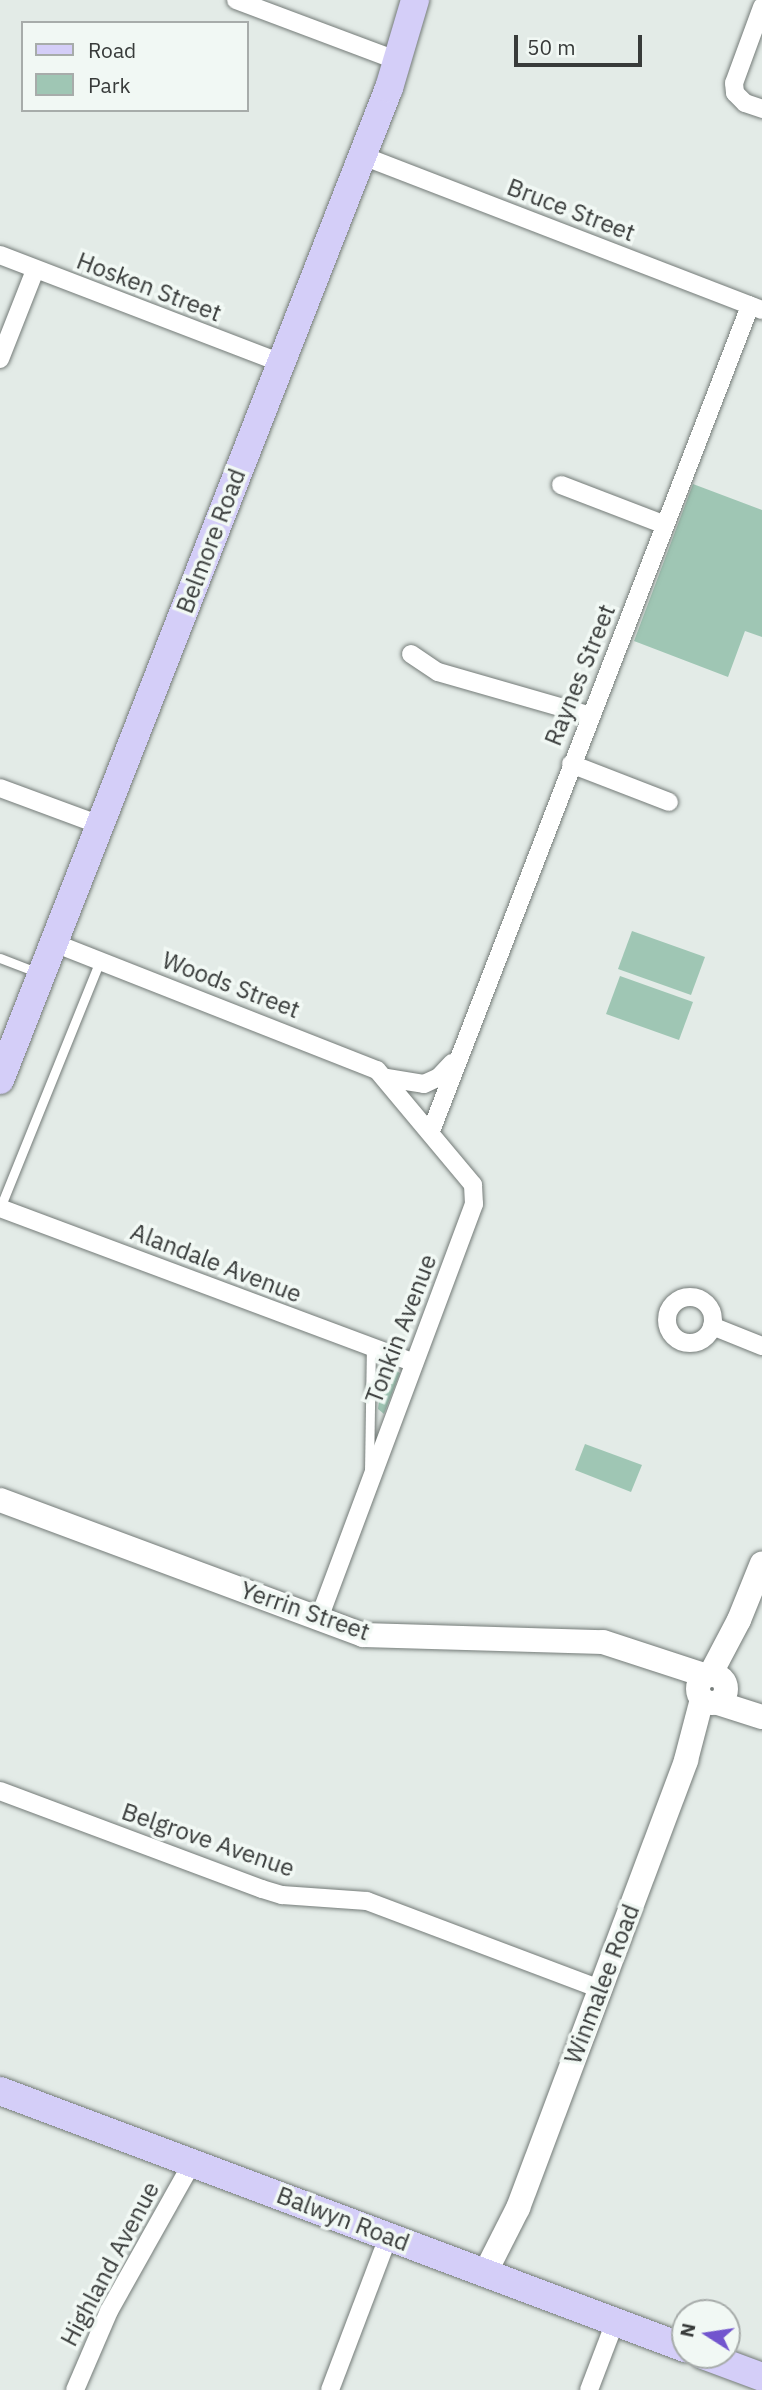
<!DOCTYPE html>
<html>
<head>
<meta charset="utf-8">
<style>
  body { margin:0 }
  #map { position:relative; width:762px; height:2390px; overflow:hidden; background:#e3ebe7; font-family:"IBM Plex Sans",sans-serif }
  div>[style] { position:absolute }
  .green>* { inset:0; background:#9fc6b4 }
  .roads { filter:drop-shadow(0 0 2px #747b78) drop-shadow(0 0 2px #747b78) }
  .lane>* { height:9px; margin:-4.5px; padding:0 4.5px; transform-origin:4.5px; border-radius:4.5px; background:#fff }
  .street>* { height:18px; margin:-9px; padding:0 9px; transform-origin:9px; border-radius:9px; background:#fff }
  .street>.ring { margin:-9px; padding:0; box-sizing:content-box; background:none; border:18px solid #fff; border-radius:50% }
  .secondary>* { height:24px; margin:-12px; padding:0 12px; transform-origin:12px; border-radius:12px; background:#fff }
  .secondary>.ring { margin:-12px; padding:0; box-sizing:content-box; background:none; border:24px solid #fff; border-radius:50% }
  .primary>* { height:28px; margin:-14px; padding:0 14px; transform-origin:14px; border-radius:14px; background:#d4cef8 }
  span { translate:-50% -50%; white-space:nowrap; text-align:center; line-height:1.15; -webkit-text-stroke:7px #f1f8f4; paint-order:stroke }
  .street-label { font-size:24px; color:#383b3a }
  .legend { position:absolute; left:21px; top:21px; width:228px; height:91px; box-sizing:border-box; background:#f1f8f4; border:2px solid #a7acaa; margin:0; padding:9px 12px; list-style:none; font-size:21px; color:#383b3a }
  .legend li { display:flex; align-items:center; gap:14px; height:35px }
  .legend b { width:35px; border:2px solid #a7acaa }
  .north { position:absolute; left:671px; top:2299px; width:70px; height:70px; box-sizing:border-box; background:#f1f8f4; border:2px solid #a7acaa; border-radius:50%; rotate:282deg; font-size:19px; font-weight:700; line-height:28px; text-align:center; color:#383b3a }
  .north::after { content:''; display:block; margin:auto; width:24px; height:32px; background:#7255ce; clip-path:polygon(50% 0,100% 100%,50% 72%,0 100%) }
  .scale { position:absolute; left:514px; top:35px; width:128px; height:32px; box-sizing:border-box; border:4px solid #383b3a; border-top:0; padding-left:9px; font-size:21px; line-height:24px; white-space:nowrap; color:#383b3a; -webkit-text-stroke:5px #f1f8f4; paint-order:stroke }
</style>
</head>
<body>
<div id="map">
  <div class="green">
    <div style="clip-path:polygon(693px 484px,762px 510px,762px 637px,745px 631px,728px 677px,634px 641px)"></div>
    <div style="clip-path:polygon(632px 931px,705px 957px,691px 995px,618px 969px)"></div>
    <div style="clip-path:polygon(620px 976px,693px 1002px,679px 1040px,606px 1014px)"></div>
    <div style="clip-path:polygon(384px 1363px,400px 1373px,384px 1414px,378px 1409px)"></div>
    <div style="clip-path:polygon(585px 1444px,642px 1465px,631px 1492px,575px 1470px)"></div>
  </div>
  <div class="roads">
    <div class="lane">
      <div style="left:0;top:958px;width:40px;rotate:21deg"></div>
      <div style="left:0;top:1208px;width:267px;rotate:-68deg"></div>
      <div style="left:369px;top:1471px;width:124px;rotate:-89.1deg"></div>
    </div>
    <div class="street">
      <div style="left:236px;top:0;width:173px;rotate:20.6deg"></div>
      <div style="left:762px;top:7px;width:81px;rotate:110.2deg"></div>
      <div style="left:734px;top:83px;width:10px;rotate:84deg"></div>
      <div style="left:735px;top:93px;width:14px;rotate:45deg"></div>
      <div style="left:745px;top:103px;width:18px;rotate:19deg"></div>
      <div style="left:363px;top:156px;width:428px;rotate:21.1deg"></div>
      <div style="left:0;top:255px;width:301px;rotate:21deg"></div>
      <div style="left:0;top:359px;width:96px;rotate:-68.5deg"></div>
      <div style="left:561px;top:485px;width:111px;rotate:21deg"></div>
      <div style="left:411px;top:654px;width:32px;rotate:34deg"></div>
      <div style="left:438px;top:672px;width:159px;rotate:16deg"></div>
      <div style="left:571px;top:764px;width:105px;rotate:21.2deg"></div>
      <div style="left:0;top:788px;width:107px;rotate:20.3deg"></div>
      <div style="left:54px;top:943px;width:347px;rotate:21.5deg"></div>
      <div style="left:377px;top:1070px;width:150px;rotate:50.1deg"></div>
      <div style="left:473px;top:1185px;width:19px;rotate:87deg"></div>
      <div style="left:474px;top:1204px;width:443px;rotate:110.5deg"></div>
      <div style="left:387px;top:1078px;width:37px;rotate:9deg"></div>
      <div style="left:424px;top:1084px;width:17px;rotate:-25deg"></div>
      <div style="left:439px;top:1077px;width:19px;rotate:-47deg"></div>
      <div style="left:431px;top:1131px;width:885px;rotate:-68.86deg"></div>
      <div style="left:0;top:1208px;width:442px;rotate:20.5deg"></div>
      <div class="ring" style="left:667px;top:1297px;width:28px;height:28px"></div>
      <div style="left:712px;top:1326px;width:54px;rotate:21.8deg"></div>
      <div style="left:0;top:1791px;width:280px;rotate:20.5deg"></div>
      <div style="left:262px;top:1889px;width:21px;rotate:17deg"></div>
      <div style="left:282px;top:1895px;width:85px;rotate:4deg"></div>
      <div style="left:367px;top:1901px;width:249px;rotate:20.7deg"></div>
      <div style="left:75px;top:2390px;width:86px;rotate:-66.7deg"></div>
      <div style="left:109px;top:2311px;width:170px;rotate:-60.7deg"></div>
      <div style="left:330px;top:2390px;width:164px;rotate:-69.2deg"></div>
      <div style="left:589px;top:2390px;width:73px;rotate:-69.1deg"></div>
    </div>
    <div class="secondary">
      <div style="left:0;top:1500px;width:387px;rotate:20.4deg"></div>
      <div style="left:363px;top:1635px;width:240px;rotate:1.7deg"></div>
      <div style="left:603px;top:1642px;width:109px;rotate:18.1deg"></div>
      <div class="ring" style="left:698px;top:1675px;width:4px;height:4px"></div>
      <div style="left:710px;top:1675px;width:62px;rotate:-62.2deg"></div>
      <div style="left:739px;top:1620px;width:61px;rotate:-68deg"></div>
      <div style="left:718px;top:1703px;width:46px;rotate:17.7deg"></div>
      <div style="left:485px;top:2273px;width:73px;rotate:-63.1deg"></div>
      <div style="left:518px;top:2208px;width:478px;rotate:-69.4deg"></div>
      <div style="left:686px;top:1760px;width:63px;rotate:-75.3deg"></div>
    </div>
    <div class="primary">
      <div style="left:0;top:1080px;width:1066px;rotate:-68.59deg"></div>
      <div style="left:389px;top:88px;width:92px;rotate:-73.5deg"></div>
      <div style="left:0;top:2091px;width:732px;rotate:20.57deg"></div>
      <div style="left:703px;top:2355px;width:63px;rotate:20.4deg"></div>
    </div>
  </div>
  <div class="street-label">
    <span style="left:571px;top:210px;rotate:21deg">Bruce Street</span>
    <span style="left:149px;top:287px;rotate:21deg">Hosken Street</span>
    <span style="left:211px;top:541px;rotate:-69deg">Belmore Road</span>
    <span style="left:580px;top:675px;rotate:-68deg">Raynes Street</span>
    <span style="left:231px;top:985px;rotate:21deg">Woods Street</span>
    <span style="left:216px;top:1263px;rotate:21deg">Alandale Avenue</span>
    <span style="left:401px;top:1329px;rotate:-69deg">Tonkin Avenue</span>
    <span style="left:305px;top:1611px;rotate:19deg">Yerrin Street</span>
    <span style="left:208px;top:1840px;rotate:19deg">Belgrove Avenue</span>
    <span style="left:602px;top:1984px;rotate:-69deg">Winmalee Road</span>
    <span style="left:343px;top:2219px;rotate:21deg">Balwyn Road</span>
    <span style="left:110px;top:2264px;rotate:-62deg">Highland Avenue</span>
  </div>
  <ul class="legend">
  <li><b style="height:9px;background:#d4cef8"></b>Road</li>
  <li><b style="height:19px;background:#9fc6b4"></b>Park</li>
  </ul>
  <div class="north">N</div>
  <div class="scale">50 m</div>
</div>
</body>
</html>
